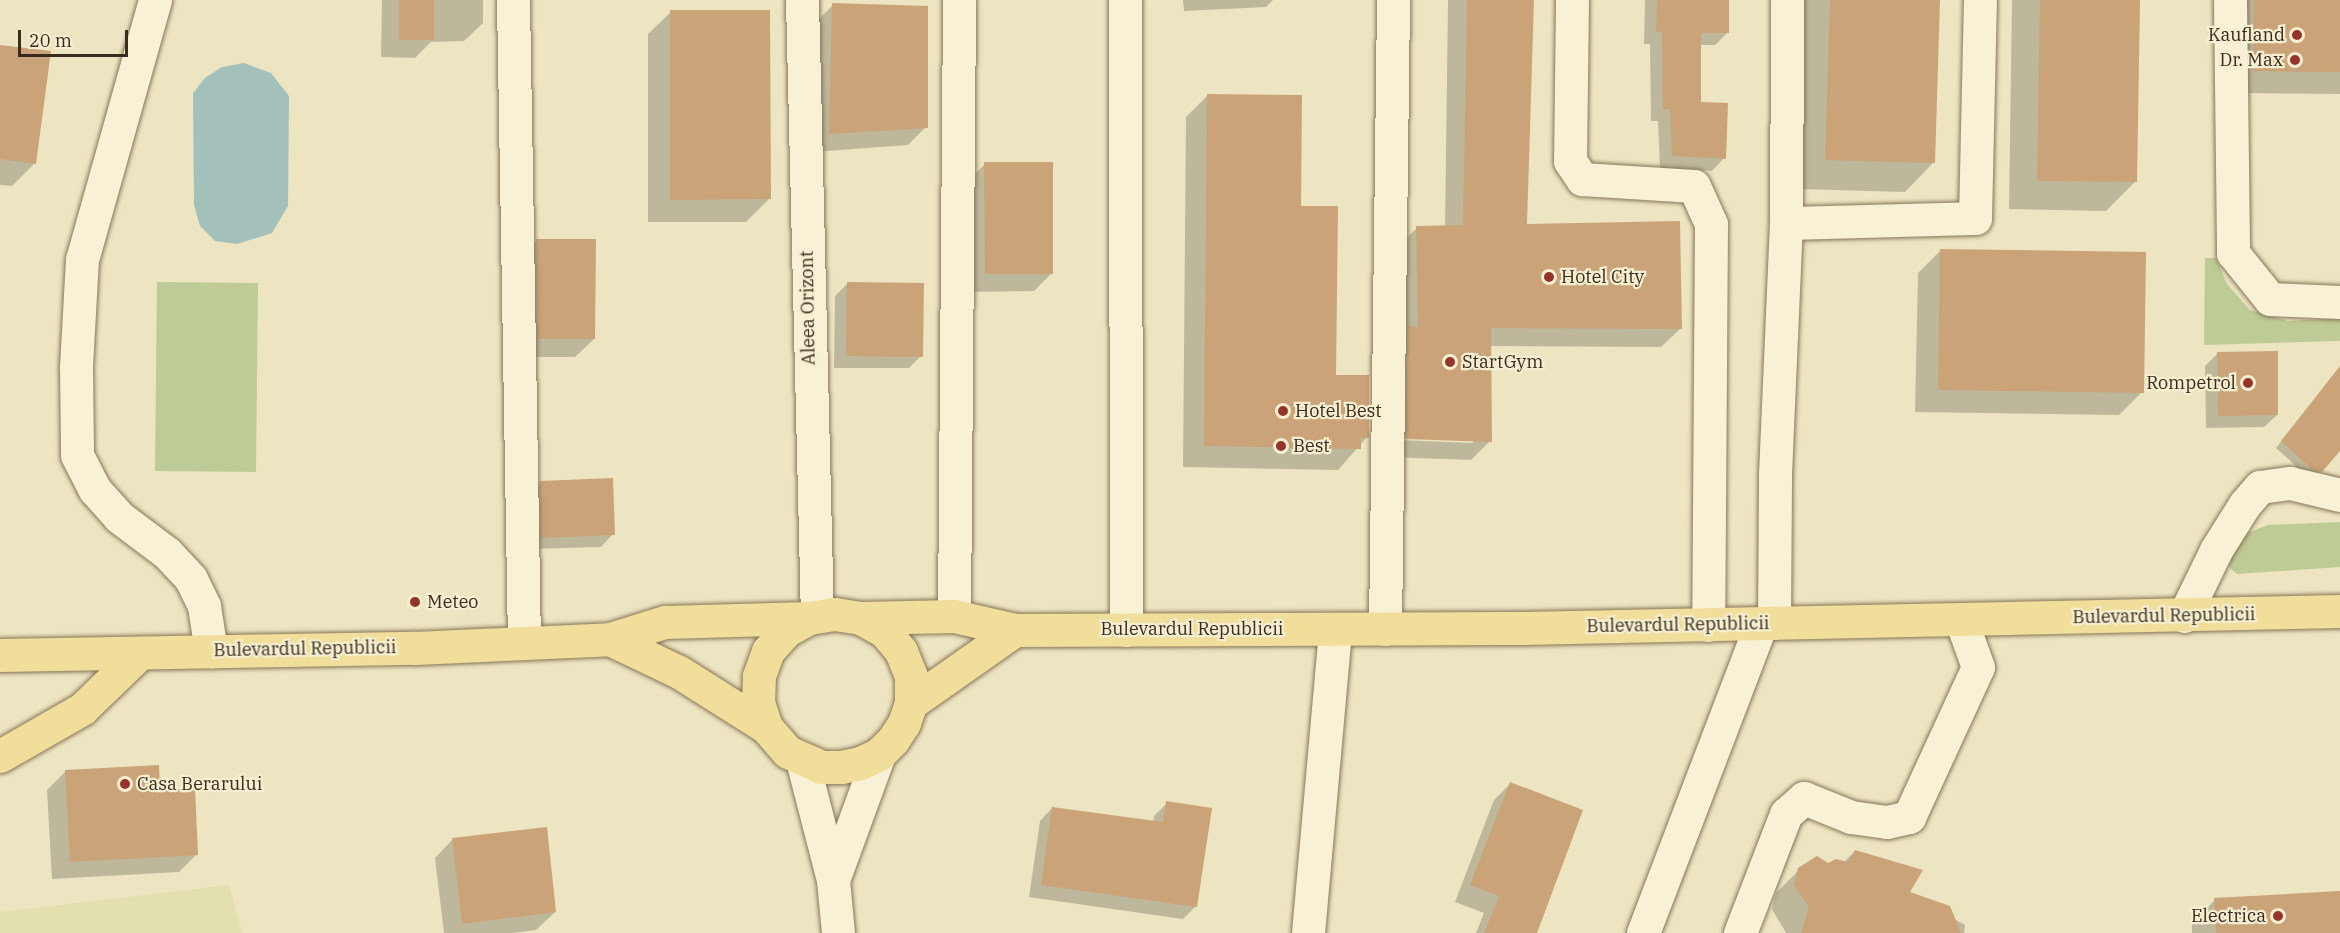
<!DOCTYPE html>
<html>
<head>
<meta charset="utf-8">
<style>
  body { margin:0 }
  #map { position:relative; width:2340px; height:933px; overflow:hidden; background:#ede5c2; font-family:"IBM Plex Serif",serif }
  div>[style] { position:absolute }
  .farmland>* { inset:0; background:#e3e0af }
  .green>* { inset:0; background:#bfcb96 }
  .water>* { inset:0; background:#a4c0bb }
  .shadow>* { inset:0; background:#0003 }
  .building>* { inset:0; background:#cba378 }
  .roads { filter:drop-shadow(0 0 2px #877659) drop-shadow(0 0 2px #877659) }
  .minor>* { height:33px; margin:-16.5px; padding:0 16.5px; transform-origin:16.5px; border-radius:16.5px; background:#f8f1d5 }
  .major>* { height:33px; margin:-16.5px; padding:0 16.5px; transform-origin:16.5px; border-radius:16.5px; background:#f0de9a }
  .dots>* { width:16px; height:16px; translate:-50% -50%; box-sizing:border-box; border:3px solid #f5eed1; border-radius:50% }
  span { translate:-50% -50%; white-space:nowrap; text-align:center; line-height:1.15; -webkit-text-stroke:4.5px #f5eed1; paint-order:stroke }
  .poi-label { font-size:18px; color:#372c1d }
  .right { translate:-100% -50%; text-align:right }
  .left { translate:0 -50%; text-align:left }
  .street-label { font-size:18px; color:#372c1d }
  .scale { position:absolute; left:18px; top:30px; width:110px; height:27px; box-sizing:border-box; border:3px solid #372c1d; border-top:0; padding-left:8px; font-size:18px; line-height:21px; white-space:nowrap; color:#372c1d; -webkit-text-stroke:4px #f5eed1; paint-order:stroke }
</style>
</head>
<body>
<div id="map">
  <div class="farmland">
    <div style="clip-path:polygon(229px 885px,242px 933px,0 933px,0 912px)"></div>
  </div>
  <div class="green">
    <div style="clip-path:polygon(2205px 258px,2216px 258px,2227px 284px,2250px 310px,2288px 321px,2340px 318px,2340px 341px,2204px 345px)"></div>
    <div style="clip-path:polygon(157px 282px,258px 283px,256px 472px,155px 471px)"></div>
    <div style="clip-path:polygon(2340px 522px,2340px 567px,2237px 574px,2229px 567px,2231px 555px,2245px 534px,2268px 525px)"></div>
  </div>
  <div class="water">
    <div style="clip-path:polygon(244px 63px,271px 73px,289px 96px,288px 206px,272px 233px,237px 244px,215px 241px,200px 226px,194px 205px,193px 93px,205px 78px,222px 67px)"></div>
  </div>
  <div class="shadow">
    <div style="clip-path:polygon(382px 0,483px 0,483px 23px,464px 41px,431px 42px,415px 58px,381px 57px)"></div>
    <div style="clip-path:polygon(1183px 0,1273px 0,1266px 7px,1184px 11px)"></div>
    <div style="clip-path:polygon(evenodd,1448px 0,1533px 0,1525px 225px,1680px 329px,1661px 347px,1490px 346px,1490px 441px,1471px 460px,1388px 457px,1398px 246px,1417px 228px,1445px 227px,1448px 0,1399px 437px,1473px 440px,1473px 443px,1399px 440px,1399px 437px)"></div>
    <div style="clip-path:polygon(1645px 0,1728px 0,1727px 33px,1715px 45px,1699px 45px,1700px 103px,1724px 158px,1712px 171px,1660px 168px,1658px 121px,1651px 121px,1650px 44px,1644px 44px)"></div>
    <div style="clip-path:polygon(1802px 0,1939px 0,1934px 162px,1905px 192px,1797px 189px)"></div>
    <div style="clip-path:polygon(2012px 0,2139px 0,2136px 181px,2106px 211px,2009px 209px)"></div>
    <div style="clip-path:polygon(2232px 0,2340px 0,2340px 94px,2231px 93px)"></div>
    <div style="clip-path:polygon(833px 5px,926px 127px,908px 145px,812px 152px,815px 23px)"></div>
    <div style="clip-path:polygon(671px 12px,769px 199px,746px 222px,648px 222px,648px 34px)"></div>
    <div style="clip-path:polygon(0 47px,35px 163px,12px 186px,0 185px)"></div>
    <div style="clip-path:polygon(1207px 96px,1299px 207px,1334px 376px,1367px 437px,1338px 470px,1183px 467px,1186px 117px)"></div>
    <div style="clip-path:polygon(985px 164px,1052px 273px,1034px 291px,967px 292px,967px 182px)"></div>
    <div style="clip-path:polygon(536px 241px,594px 339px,575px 357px,520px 357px,518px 259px)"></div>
    <div style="clip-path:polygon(1941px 250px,2142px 392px,2119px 415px,1915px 412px,1918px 273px)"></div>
    <div style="clip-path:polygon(847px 284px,921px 356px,909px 368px,834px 368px,835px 296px)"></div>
    <div style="clip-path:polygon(2218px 353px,2277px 415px,2264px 427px,2206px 428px,2205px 366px)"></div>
    <div style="clip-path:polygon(2340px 367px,2340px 448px,2315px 477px,2306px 475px,2276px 448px)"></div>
    <div style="clip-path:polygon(541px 483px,613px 534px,601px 547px,529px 549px,528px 495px)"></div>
    <div style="clip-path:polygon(65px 772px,159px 791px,197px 854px,179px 872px,52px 879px,47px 790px)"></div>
    <div style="clip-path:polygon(1510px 784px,1535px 933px,1476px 933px,1484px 913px,1455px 902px,1494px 800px)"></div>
    <div style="clip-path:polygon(1167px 803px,1196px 906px,1183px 919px,1029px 897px,1040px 821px,1052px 808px,1153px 822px,1154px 816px)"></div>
    <div style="clip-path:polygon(453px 839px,555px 912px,536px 930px,513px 933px,444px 933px,435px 858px)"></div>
    <div style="clip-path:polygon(1855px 851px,1908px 893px,1965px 925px,1964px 933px,1786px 933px,1772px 909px,1776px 893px,1799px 870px,1844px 862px)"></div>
    <div style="clip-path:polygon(2340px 893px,2340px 933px,2192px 933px,2192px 923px,2215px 900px)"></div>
  </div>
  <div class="building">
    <div style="clip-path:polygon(399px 0,434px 0,434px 40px,399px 40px)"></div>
    <div style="clip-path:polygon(1467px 0,1534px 0,1527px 224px,1680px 221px,1682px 329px,1491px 328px,1492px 442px,1406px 439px,1408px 325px,1418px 328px,1416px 226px,1463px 225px)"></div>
    <div style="clip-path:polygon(1657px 0,1729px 0,1729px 33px,1701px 33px,1701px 102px,1728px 103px,1726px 159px,1672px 156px,1670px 109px,1663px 109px,1662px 32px,1656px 32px)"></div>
    <div style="clip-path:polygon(1830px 0,1940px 0,1935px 163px,1825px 160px)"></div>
    <div style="clip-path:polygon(2040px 0,2140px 0,2137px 182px,2037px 181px)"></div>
    <div style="clip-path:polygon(2254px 0,2340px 0,2340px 72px,2253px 71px)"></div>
    <div style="clip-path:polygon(832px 3px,928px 6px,928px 128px,829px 134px)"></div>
    <div style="clip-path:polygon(670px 10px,770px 10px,771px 199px,670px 200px)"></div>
    <div style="clip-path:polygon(0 45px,51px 51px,36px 164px,0 159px)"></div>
    <div style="clip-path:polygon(1207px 94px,1302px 95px,1301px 206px,1338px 206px,1336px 375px,1369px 375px,1369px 438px,1361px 438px,1361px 449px,1204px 446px)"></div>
    <div style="clip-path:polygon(984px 162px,1053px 162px,1053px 274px,985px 274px)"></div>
    <div style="clip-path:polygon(536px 239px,596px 239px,595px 339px,538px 339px)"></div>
    <div style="clip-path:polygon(1940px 249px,2146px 252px,2144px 393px,1938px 390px)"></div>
    <div style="clip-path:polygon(847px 282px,924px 283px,923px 357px,846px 356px)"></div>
    <div style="clip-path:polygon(2278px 351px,2278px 415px,2218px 416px,2217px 352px)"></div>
    <div style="clip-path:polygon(2340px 366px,2340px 451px,2322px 472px,2312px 469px,2281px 441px)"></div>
    <div style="clip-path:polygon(613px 478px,615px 535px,541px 538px,540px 481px)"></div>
    <div style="clip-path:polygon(159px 765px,160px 790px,195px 788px,198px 855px,70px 862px,65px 770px)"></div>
    <div style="clip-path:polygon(1510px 782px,1583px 810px,1537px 933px,1484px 933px,1499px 896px,1470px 885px)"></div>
    <div style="clip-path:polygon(1166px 801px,1212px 808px,1197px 907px,1041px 885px,1052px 807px,1163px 822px)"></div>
    <div style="clip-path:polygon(547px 827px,556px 912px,462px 924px,452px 838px)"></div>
    <div style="clip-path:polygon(1855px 850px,1923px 870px,1910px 892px,1950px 906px,1961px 933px,1801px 933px,1809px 907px,1794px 885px,1798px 868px,1817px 856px,1828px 863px,1836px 859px,1848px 862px)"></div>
    <div style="clip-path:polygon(2340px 891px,2340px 933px,2216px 933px,2214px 898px)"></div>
  </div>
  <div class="roads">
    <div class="minor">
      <div style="left:155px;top:0;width:269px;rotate:105.7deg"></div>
      <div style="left:82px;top:259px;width:108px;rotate:93.2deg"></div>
      <div style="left:76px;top:367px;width:88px;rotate:89.3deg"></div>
      <div style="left:77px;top:455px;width:39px;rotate:63deg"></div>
      <div style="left:95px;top:490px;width:36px;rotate:48deg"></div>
      <div style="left:119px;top:517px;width:60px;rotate:36.9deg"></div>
      <div style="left:167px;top:553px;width:35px;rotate:47deg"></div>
      <div style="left:191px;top:579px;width:30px;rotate:64deg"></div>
      <div style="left:204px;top:606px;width:46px;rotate:81.2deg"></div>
      <div style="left:513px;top:0;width:643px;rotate:89.02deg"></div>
      <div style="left:802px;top:0;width:616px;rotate:88.61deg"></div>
      <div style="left:1125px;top:0;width:630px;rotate:89.91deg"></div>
      <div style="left:1572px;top:0;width:161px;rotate:90.7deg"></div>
      <div style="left:1570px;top:161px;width:22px;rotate:56deg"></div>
      <div style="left:1582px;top:179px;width:112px;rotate:3.6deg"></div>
      <div style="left:1694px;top:186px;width:42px;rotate:65.9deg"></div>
      <div style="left:1711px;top:224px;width:401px;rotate:90.4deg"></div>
      <div style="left:2230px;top:0;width:253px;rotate:89.3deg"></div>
      <div style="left:2233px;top:253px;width:59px;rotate:51.2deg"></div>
      <div style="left:2270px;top:299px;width:70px;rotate:2.5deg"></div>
      <div style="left:1786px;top:223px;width:223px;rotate:-89.7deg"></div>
      <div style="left:954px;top:616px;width:616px;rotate:-89.53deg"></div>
      <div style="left:2184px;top:616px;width:73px;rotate:-64.1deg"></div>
      <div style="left:2216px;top:550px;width:54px;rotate:-57.8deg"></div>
      <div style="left:2245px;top:504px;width:23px;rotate:-49deg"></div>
      <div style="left:2260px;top:487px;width:30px;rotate:-8deg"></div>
      <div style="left:2290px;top:483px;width:51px;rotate:13.5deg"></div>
      <div style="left:1774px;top:623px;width:149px;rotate:-89.6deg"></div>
      <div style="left:1775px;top:474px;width:251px;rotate:-87.5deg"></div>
      <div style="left:1786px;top:223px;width:189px;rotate:-1.5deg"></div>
      <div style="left:1975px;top:218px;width:218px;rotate:-88.7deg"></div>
      <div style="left:1385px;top:629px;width:629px;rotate:-89.27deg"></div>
      <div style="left:802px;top:760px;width:124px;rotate:75.5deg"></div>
      <div style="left:833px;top:880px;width:53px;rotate:84.6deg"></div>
      <div style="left:833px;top:880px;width:134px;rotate:-69.9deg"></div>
      <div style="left:1308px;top:933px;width:305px;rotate:-84.9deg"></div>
      <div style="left:1643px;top:933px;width:331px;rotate:-69.1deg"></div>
      <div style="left:1740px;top:933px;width:128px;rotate:-68.9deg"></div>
      <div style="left:1786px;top:814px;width:24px;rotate:-42deg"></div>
      <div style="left:1804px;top:798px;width:51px;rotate:22deg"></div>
      <div style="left:1851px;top:817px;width:36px;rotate:8deg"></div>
      <div style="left:1887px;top:822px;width:23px;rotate:-13deg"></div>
      <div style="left:1909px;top:817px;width:165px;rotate:-65.3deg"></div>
      <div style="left:1978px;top:667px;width:50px;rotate:-109.9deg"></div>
    </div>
    <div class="major">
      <div style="left:809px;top:618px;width:26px;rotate:151deg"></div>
      <div style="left:786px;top:631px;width:27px;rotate:132deg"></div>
      <div style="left:768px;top:651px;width:27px;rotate:110deg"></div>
      <div style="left:759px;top:676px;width:26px;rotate:92deg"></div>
      <div style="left:758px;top:702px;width:26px;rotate:72deg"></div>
      <div style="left:766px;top:727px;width:33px;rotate:49deg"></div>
      <div style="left:788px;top:752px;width:36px;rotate:24deg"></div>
      <div style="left:821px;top:767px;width:20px"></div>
      <div style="left:841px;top:767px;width:19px;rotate:-12deg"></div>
      <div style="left:860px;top:763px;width:21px;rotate:-25deg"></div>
      <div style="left:879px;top:754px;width:20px;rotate:-45deg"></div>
      <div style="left:893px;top:740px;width:20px;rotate:-57deg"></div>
      <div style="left:904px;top:723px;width:21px;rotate:-71deg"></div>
      <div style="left:911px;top:703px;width:27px;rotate:-90deg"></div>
      <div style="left:911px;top:676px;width:27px;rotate:-112deg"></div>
      <div style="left:901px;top:651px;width:26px;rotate:-130deg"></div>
      <div style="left:884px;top:631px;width:26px;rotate:-151deg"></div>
      <div style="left:610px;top:639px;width:76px;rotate:25.6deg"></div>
      <div style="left:679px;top:672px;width:103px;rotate:32.3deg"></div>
      <div style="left:0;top:655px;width:415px;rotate:-1deg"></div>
      <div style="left:415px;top:648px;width:195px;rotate:-2.6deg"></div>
      <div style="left:610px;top:639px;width:58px;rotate:-17.2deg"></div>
      <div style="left:665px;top:622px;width:144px;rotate:-1.6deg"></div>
      <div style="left:809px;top:618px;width:26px;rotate:-9deg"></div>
      <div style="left:835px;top:614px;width:26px;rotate:9deg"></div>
      <div style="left:861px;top:618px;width:93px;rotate:-1.2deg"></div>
      <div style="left:954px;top:616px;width:63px;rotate:12.9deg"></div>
      <div style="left:1015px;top:630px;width:507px;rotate:-0.23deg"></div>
      <div style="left:1522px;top:628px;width:818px;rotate:-1.19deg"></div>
      <div style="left:911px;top:703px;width:127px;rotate:-35.1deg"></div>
      <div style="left:0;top:756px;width:95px;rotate:-29.8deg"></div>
      <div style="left:82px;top:709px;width:81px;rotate:-44deg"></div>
    </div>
  </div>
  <div class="dots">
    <div style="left:2297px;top:35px;background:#95352a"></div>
    <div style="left:2295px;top:60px;background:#95352a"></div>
    <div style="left:1549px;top:277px;background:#95352a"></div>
    <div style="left:1450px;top:362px;background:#95352a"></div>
    <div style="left:2248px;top:383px;background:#95352a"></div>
    <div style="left:1283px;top:411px;background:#95352a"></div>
    <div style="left:1281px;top:446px;background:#95352a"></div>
    <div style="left:415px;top:602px;background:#95352a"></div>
    <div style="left:125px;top:784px;background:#95352a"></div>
    <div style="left:2278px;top:916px;background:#95352a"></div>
  </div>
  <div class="poi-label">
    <span class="right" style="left:2285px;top:35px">Kaufland</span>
    <span class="right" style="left:2283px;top:60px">Dr. Max</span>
    <span class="left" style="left:1561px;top:277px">Hotel City</span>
    <span class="left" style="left:1462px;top:362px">StartGym</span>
    <span class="right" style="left:2236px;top:383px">Rompetrol</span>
    <span class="left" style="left:1295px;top:411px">Hotel Best</span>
    <span class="left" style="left:1293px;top:446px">Best</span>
    <span class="left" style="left:427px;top:602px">Meteo</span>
    <span class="left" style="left:137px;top:784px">Casa Berarului</span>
    <span class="right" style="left:2266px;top:916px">Electrica</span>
  </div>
  <div class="street-label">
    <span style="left:808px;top:308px;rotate:-91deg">Aleea Orizont</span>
    <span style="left:2164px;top:616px;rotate:-1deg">Bulevardul Republicii</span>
    <span style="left:1678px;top:625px;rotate:-1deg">Bulevardul Republicii</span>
    <span style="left:1192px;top:629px">Bulevardul Republicii</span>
    <span style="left:305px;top:649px;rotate:-1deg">Bulevardul Republicii</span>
  </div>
  <div class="scale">20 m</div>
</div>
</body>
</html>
